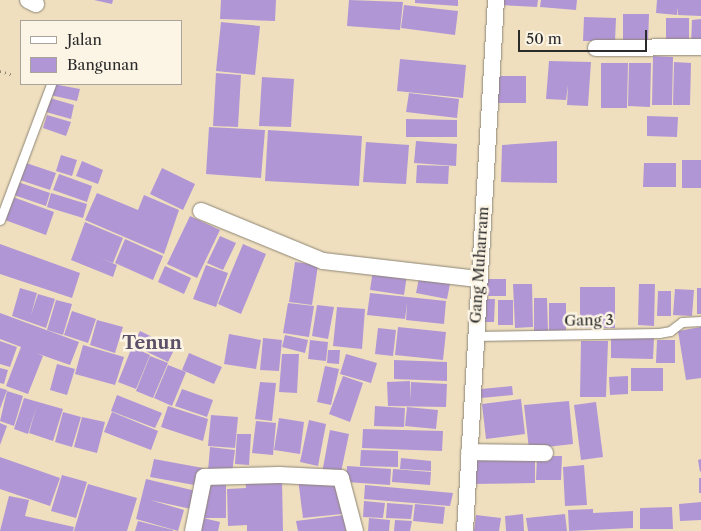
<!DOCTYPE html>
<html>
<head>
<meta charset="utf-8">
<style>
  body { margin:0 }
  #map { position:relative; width:701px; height:531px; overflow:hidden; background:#efdfbf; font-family:"Libre Caslon Text",serif }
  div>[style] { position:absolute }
  .building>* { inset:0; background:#b196d6 }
  .path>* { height:3px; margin-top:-1.5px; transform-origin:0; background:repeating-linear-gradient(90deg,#8d8575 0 1px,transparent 0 5px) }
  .roads { filter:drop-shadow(0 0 1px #8d8575) drop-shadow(0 0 1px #8d8575) }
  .lane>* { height:9px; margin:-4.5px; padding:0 4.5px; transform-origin:4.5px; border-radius:4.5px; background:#fff }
  .street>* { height:16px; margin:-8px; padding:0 8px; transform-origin:8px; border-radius:8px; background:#fff }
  span { translate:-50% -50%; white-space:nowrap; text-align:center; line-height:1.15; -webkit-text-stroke:5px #fcf5e5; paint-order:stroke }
  .street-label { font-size:15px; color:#2b2b2b }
  .quarter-label { font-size:18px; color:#5a5067; font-weight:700 }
  .legend { position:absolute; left:20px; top:20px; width:162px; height:65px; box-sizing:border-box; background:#fcf5e5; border:1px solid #a8a49b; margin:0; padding:6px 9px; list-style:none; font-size:15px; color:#2b2b2b }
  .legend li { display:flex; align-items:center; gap:10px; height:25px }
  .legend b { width:25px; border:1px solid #a8a49b }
  .scale { position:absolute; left:518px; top:30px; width:129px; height:22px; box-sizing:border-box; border:2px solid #2b2b2b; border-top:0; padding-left:6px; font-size:15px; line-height:18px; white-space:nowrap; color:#2b2b2b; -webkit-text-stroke:4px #fcf5e5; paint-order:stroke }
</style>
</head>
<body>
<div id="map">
  <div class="building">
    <div style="clip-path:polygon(94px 0,113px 0,112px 4px)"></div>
    <div style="clip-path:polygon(221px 0,276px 0,275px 21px,220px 19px)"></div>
    <div style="clip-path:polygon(349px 0,403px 2px,400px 30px,347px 26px)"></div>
    <div style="clip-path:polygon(415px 0,458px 0,458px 6px,415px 3px)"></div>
    <div style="clip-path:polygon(501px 0,538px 0,537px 7px,501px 5px)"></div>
    <div style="clip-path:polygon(541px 0,577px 0,576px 10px,540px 7px)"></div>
    <div style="clip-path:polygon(657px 0,701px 0,701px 5px,678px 5px,701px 5px,701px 16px,678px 15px,678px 7px,677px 15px,656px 13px)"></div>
    <div style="clip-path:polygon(404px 5px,458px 11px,455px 35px,401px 28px)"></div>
    <div style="clip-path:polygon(623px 14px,649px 14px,648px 43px,623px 42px)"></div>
    <div style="clip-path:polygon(584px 17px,616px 18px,615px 41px,583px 41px)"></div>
    <div style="clip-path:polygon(666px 18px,689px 18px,689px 46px,666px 46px)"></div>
    <div style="clip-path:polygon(701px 19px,701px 45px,691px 45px,692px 20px)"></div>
    <div style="clip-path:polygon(221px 22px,260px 26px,255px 75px,216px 71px)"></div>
    <div style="clip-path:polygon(653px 56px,673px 57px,672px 105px,652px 105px)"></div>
    <div style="clip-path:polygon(400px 59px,466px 65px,463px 98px,397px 91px)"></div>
    <div style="clip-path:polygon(549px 61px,591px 62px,588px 106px,567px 105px,568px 85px,566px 100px,546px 99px)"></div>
    <div style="clip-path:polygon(674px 62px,691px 63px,690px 105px,673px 105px)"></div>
    <div style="clip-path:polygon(601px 63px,628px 63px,627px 108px,601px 108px)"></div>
    <div style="clip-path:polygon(629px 63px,651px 63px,650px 107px,628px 106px)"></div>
    <div style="clip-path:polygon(216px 73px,241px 75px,238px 127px,213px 126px)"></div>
    <div style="clip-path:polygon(498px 76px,526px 76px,526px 103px,498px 103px)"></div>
    <div style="clip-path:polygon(262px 77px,294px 79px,291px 127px,259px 126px)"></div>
    <div style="clip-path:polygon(53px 84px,80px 89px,77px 101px,50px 95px)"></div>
    <div style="clip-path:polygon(409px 93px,459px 99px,457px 118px,406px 112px)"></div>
    <div style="clip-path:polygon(50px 98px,74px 105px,71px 119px,46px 112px)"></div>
    <div style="clip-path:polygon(47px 115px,71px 122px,66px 136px,43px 128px)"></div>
    <div style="clip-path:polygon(647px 116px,678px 117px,677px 137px,647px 136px)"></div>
    <div style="clip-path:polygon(406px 119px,457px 120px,457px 137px,406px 137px)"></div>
    <div style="clip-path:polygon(209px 127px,265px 130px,261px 178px,206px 174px)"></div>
    <div style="clip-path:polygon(268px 130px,362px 136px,359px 186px,265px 181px)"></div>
    <div style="clip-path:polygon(416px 141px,457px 144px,456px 166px,414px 163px)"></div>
    <div style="clip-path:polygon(557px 141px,557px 183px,501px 182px,502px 145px)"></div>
    <div style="clip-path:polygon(366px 142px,409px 145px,406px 184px,363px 182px)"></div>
    <div style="clip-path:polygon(61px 155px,77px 160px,72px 176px,56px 171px)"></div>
    <div style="clip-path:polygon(682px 160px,701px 160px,701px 188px,682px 188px)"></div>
    <div style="clip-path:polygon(82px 161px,103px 170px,98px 184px,76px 176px)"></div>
    <div style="clip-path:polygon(23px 162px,56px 173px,50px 190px,17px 179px)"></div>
    <div style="clip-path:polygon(644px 163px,676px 163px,676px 187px,643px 187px)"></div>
    <div style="clip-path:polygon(417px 165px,449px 166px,448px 184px,416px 183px)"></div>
    <div style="clip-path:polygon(162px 168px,195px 184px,183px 210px,150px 194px)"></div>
    <div style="clip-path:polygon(59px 174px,92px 186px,87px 202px,53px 190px)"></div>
    <div style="clip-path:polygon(15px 181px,50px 193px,46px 206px,11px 194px)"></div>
    <div style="clip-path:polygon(51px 193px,87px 204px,83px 218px,47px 207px)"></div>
    <div style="clip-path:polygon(97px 193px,138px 210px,144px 195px,179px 210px,164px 254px,85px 220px)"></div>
    <div style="clip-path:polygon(13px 197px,54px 212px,46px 235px,5px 220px)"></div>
    <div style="clip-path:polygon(190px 216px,220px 230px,197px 278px,167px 264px)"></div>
    <div style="clip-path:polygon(85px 222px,123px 238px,113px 263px,100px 258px,117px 265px,113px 277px,71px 260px)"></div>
    <div style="clip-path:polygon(220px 236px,236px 243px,223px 270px,207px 263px)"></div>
    <div style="clip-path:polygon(125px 239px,163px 256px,153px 280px,115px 263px)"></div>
    <div style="clip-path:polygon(0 244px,80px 273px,72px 298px,0 274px)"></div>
    <div style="clip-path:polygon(243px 244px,266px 254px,241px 314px,218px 304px)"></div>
    <div style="clip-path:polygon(295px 262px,318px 265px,312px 305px,289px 302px)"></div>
    <div style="clip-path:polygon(206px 265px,228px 273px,216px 307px,193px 299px)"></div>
    <div style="clip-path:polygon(165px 266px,191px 278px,184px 294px,158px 282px)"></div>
    <div style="clip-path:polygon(373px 270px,407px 275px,404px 295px,370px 290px)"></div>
    <div style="clip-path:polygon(419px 278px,450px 284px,447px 299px,416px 293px)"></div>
    <div style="clip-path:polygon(487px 279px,506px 279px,506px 296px,486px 296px)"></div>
    <div style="clip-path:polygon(513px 284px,532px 284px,533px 327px,515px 328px)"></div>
    <div style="clip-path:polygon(639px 284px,655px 284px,654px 326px,638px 325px)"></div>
    <div style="clip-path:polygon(580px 287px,615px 287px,615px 328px,580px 328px)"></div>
    <div style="clip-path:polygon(20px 288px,37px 293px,31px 315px,38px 294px,55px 299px,46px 328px,12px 316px)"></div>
    <div style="clip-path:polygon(697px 288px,701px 288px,701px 314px,697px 314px)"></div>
    <div style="clip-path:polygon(675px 289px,694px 290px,692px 316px,673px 315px)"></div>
    <div style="clip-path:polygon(658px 291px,671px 291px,671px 316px,657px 316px)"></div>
    <div style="clip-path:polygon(370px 293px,446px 301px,444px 324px,406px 320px,407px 303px,405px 319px,367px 315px)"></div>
    <div style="clip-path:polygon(534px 298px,547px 298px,548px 331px,534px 331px)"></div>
    <div style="clip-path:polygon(485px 299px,495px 299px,494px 322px,484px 322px)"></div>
    <div style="clip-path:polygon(56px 300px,72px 304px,63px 335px,47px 330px)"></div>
    <div style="clip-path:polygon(498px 300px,513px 300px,513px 325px,498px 325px)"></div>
    <div style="clip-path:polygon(288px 303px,314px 306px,309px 337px,283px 333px)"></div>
    <div style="clip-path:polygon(549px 303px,566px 303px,566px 331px,549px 331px)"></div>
    <div style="clip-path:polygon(317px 305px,334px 307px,328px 339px,312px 336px)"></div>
    <div style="clip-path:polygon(337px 307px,365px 309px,362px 349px,333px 346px)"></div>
    <div style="clip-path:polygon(72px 311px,96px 319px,88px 343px,64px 335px)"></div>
    <div style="clip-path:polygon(0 313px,79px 342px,70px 365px,36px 353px,43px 356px,28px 394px,6px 386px,21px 347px,0 339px)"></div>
    <div style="clip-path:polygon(97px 320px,123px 327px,115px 353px,90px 345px)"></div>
    <div style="clip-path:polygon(398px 327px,446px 332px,443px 360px,395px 355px)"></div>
    <div style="clip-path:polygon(701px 327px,701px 378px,686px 380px,678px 331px)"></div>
    <div style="clip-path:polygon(378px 328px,396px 330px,393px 356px,375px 354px)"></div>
    <div style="clip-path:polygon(140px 331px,175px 348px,168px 362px,133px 345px)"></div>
    <div style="clip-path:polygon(229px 334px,261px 340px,256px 369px,224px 364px)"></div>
    <div style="clip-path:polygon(285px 335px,308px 340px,305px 353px,282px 347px)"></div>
    <div style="clip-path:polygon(611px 337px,654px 338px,653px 359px,611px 358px)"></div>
    <div style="clip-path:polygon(263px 338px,282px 340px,279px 371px,260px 370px)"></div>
    <div style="clip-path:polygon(310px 340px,328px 342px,326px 361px,308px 359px)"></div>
    <div style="clip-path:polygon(657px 340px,675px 340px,675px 363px,656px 363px)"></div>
    <div style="clip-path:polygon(0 341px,17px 347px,10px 367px,0 364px)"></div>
    <div style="clip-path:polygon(581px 341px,608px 341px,606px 397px,580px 397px)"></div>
    <div style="clip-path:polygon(83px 345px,124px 357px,115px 385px,75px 374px)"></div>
    <div style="clip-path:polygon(132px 347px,150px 355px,136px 389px,118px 382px)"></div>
    <div style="clip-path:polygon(328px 350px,340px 350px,339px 364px,327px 363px)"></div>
    <div style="clip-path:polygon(189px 353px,222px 367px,214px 384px,182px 370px)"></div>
    <div style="clip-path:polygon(282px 354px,299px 354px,297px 393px,279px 392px)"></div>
    <div style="clip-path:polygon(346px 354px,377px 363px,371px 383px,340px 374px)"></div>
    <div style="clip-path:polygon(150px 356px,168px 363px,153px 398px,136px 391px)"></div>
    <div style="clip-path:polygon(394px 360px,447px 362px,447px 381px,394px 379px)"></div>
    <div style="clip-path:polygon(57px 364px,75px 369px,67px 395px,50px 390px)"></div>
    <div style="clip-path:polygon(168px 365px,186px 372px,172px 406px,154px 398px)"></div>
    <div style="clip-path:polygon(325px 366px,339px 369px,331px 405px,317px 402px)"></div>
    <div style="clip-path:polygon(0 368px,8px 370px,4px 384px,0 383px)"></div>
    <div style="clip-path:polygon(631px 368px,663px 368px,663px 391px,631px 391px)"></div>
    <div style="clip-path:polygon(343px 376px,363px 383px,350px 422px,329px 414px)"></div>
    <div style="clip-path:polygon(628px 376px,628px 394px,610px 395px,609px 377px)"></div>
    <div style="clip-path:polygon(410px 381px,410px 401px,411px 382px,447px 384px,446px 407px,388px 406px,387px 382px)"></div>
    <div style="clip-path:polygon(260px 382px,276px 383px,272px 421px,255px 419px)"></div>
    <div style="clip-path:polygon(512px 386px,513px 395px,481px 398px,481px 389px)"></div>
    <div style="clip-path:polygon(0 388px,7px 390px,0 409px)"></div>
    <div style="clip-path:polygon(182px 389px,213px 400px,207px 417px,175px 406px)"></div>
    <div style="clip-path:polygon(7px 391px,23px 396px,14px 426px,0 421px)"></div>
    <div style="clip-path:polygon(117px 395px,162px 413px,155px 428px,111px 411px)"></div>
    <div style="clip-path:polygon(24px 398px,63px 409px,53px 441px,29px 433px,37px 405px,28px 434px,14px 429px)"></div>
    <div style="clip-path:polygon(521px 399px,525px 434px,486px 439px,482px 404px)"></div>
    <div style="clip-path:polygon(569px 401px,573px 444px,529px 449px,524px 405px)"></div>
    <div style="clip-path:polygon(596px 402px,603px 457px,581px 460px,574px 405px)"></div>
    <div style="clip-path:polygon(168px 406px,208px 419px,203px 441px,161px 427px)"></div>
    <div style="clip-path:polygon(375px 406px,405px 408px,404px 427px,374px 426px)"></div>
    <div style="clip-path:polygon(407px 407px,438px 410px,436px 429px,405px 426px)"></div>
    <div style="clip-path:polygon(63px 412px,81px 417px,72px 447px,55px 442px)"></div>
    <div style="clip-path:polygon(112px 412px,158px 431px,151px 450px,104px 432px)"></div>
    <div style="clip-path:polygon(211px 415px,238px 417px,235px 448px,208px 446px)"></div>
    <div style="clip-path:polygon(82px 417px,105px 422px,97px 453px,74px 447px)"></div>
    <div style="clip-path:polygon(279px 418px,304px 422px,300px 454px,274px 450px)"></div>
    <div style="clip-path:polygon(309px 420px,326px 424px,318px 466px,300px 462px)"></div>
    <div style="clip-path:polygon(256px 421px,276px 423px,273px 455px,252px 453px)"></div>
    <div style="clip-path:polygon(0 423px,7px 426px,0 445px)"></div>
    <div style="clip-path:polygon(363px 429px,443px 431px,442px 451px,362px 448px)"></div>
    <div style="clip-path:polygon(330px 430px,349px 434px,340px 477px,322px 473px)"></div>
    <div style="clip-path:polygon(237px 434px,251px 434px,249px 465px,235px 464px)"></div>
    <div style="clip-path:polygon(210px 447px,235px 450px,232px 473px,208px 471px)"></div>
    <div style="clip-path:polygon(361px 450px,398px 451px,398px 467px,360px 466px)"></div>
    <div style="clip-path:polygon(537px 456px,562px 456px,561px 480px,536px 480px)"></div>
    <div style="clip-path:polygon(0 457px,60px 478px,50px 506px,0 489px)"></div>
    <div style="clip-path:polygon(535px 457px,535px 483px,470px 484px,470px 458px)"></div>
    <div style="clip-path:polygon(401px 458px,431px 461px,431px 471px,400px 469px)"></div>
    <div style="clip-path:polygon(154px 459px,203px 468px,200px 486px,150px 477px)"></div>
    <div style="clip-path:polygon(701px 459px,701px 471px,700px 472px,698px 460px)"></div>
    <div style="clip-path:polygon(584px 465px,587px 505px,565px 506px,563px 467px)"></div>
    <div style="clip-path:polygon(347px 466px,391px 469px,390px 485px,346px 482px)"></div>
    <div style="clip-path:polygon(393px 469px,431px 472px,430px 485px,392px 482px)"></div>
    <div style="clip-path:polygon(62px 475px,87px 482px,76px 518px,51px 511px)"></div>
    <div style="clip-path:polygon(282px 478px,283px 531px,247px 531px,247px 525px,228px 526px,227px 489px,246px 488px,245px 479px)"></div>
    <div style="clip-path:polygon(699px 478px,701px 478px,701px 493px,699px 493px)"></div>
    <div style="clip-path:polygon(146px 479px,196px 491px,191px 509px,150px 500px,184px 510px,178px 531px,136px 519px)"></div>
    <div style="clip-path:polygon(298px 479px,336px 480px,342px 514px,303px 518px)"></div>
    <div style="clip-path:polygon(204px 481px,226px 481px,226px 518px,204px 518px)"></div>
    <div style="clip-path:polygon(88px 484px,137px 498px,127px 531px,74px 531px)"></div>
    <div style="clip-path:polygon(365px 485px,453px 493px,450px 506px,364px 499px)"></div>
    <div style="clip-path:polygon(9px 496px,29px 500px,25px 516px,74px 527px,73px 531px,0 531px)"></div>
    <div style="clip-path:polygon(364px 501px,385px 503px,383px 518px,363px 517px)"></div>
    <div style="clip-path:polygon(701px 502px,701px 520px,680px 521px,679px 504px)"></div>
    <div style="clip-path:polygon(387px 503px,413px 505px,411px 519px,386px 518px)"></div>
    <div style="clip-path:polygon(415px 504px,445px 507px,443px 524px,413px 521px)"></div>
    <div style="clip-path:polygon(672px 507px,673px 529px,640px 529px,640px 508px)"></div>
    <div style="clip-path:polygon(593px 509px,593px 513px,633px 511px,633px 528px,569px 531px,568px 510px)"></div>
    <div style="clip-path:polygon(523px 514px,524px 531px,506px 531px,505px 516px)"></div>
    <div style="clip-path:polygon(565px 514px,567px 531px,528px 531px,526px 518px)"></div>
    <div style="clip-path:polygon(344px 515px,346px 531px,298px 531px,296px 521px)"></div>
    <div style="clip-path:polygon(476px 515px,501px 518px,499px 531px,474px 531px)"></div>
    <div style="clip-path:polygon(199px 517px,220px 522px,218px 531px,195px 531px)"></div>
    <div style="clip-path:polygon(369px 518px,390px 520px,389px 531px,368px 531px)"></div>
    <div style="clip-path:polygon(395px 520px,412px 521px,410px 531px,394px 531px)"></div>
    <div style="clip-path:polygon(138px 521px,173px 530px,173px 531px,135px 531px)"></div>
  </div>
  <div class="path">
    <div style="left:0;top:71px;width:14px;rotate:17deg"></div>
  </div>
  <div class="roads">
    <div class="lane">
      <div style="left:0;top:220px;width:145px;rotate:-69.4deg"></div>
      <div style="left:475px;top:336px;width:184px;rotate:-0.9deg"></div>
      <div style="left:659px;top:333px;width:11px;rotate:-10deg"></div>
      <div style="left:670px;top:331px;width:15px;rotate:-37deg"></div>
      <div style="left:682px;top:322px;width:19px;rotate:-3deg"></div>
    </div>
    <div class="street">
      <div style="left:28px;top:0;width:9px;rotate:27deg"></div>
      <div style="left:596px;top:48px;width:105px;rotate:-0.5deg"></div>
      <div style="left:201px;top:211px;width:132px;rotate:22.3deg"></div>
      <div style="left:323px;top:261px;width:156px;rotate:6.6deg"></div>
      <div style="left:469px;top:452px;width:76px;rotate:0.8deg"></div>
      <div style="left:193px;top:531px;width:55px;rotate:-78.5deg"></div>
      <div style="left:204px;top:477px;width:75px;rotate:-1.5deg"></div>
      <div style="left:279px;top:475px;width:62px;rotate:2.8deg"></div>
      <div style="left:341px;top:478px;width:55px;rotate:75.2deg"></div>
      <div style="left:465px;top:531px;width:532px;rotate:-86.66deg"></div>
    </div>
  </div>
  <div class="street-label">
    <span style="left:479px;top:265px;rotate:-86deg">Gang Muharram</span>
    <span style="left:589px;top:320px;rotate:-1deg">Gang 3</span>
  </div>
  <div class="quarter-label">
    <span style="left:152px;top:343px">Tenun</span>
  </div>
  <ul class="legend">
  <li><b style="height:6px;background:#fff"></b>Jalan</li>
  <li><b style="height:14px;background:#b196d6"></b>Bangunan</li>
  </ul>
  <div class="scale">50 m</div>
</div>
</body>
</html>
